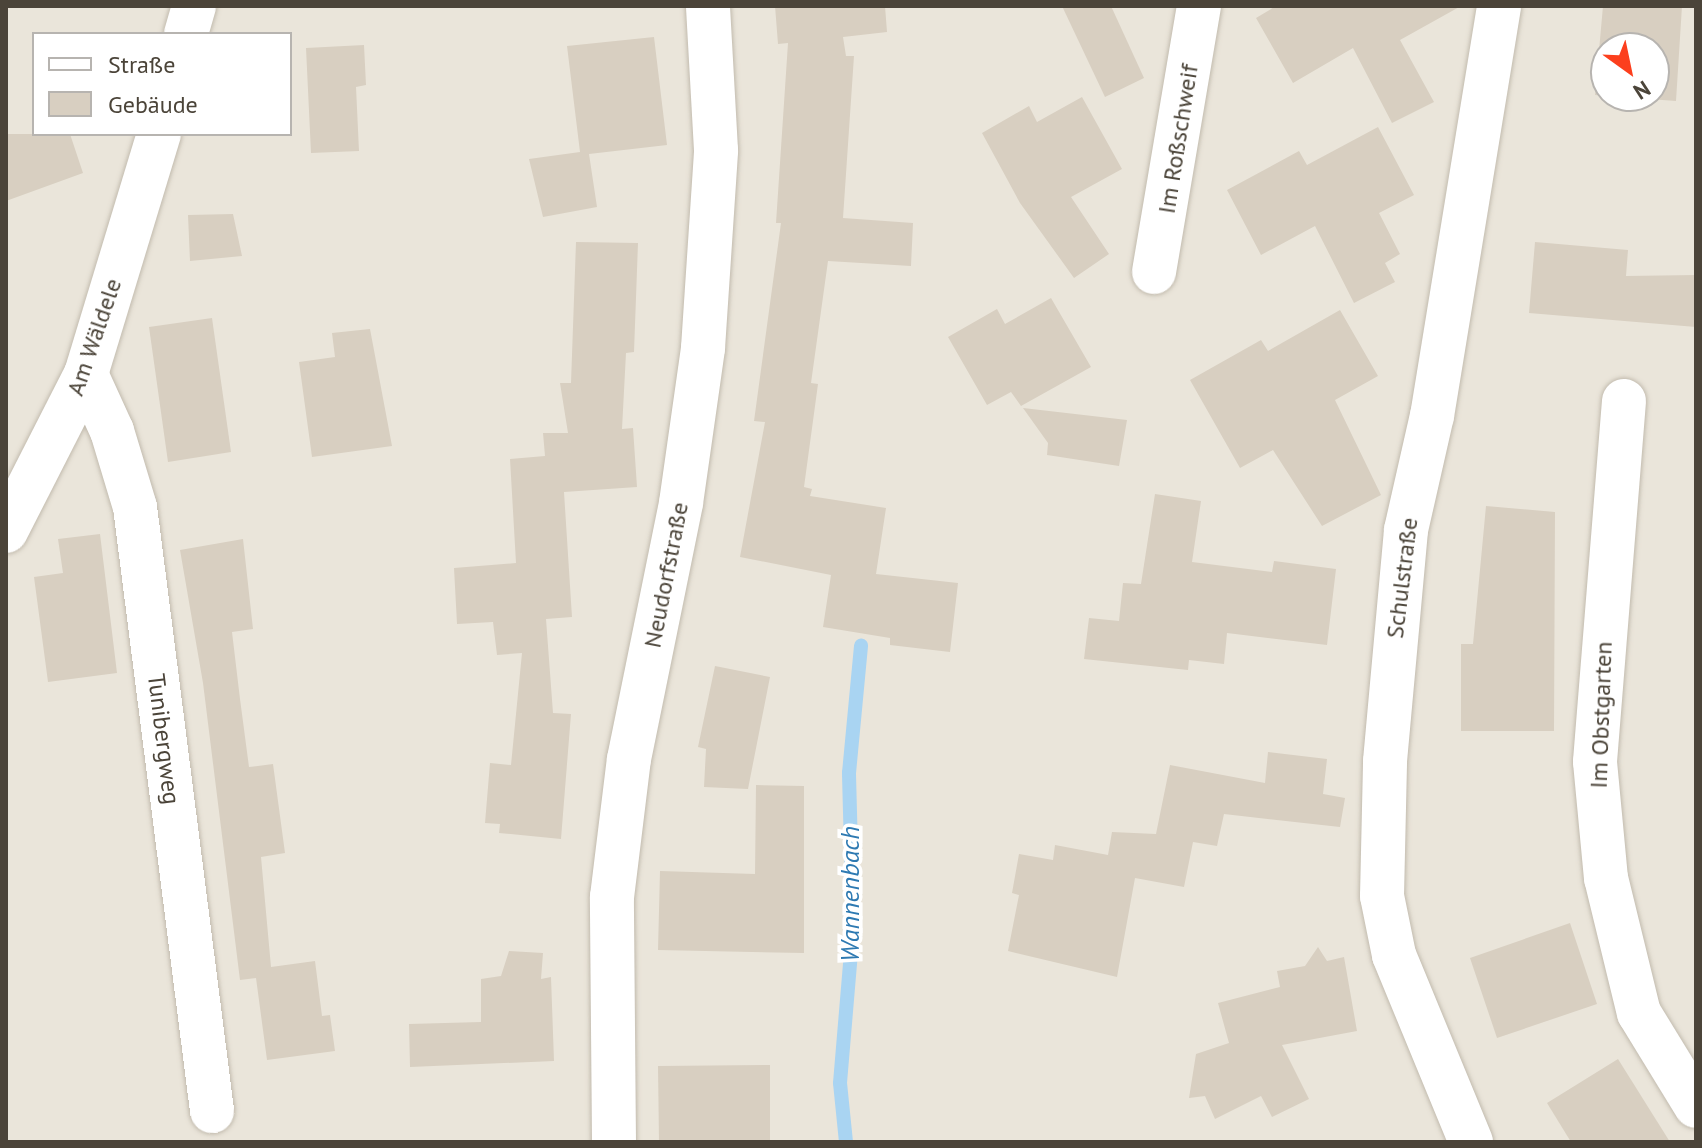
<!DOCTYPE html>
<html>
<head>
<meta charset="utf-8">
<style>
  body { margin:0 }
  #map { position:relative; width:1702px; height:1148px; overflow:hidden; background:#f6f3ec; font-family:"PT Sans",sans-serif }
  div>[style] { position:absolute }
  .residential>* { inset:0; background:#eae5da }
  .stream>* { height:14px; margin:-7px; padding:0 7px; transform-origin:7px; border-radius:7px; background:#a9d4f2 }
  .building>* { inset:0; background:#d8cfc1 }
  .roads { filter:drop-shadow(0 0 2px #c2bbae) drop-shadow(0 0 2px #c2bbae) }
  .minor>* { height:44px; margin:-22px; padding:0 22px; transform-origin:22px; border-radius:22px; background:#fff }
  span { translate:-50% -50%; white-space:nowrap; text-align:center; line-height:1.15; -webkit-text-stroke:7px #fff; paint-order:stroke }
  .street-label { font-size:24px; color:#4b4439 }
  .water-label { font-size:26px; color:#2e7ab2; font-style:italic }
  .frame { position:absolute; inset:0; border:8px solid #4b4439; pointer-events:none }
  .legend { position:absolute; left:32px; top:32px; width:260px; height:104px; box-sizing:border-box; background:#fff; border:2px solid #b7b4b0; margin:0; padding:10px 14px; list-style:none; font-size:24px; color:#4b4439 }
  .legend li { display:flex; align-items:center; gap:16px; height:40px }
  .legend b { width:40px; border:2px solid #b7b4b0 }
  .north { position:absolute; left:1590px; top:32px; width:80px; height:80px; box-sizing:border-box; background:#fff; border:2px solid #b7b4b0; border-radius:50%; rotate:147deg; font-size:22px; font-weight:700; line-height:32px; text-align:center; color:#4b4439 }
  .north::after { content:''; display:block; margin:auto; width:28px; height:36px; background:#fc3f1d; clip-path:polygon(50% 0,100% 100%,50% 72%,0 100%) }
</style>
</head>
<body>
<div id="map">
  <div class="residential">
    <div style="clip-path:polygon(evenodd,6px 6px,1696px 6px,1696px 1142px,6px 1142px,6px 6px,34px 34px,290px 34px,290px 134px,34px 134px,34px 34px,6px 6px,1606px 48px,1654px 48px,1654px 96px,1606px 96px,1606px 48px)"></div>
  </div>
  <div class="stream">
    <div style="left:846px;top:1142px;width:59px;rotate:-95.8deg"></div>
    <div style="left:840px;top:1083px;width:157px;rotate:-85.2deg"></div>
    <div style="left:853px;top:927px;width:154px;rotate:-91.5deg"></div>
    <div style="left:849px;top:773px;width:128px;rotate:-84.6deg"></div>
  </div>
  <div class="building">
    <div style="clip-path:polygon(775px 6px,885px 6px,887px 32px,843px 37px,846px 56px,854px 56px,843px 218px,913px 223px,911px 266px,828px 261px,811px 383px,818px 384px,804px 487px,812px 489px,810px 496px,886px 508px,876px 574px,958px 583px,950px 652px,890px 645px,890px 638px,823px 627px,831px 575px,740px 557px,765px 422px,754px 421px,781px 223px,776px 223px,788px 43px,778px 44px)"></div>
    <div style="clip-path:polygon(1062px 6px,1111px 6px,1144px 78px,1105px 97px)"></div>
    <div style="clip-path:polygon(1276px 6px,1461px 6px,1400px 40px,1434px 102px,1392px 123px,1353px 48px,1293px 83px,1256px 18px)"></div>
    <div style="clip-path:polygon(1603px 6px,1682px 6px,1676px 101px,1608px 96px,1654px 96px,1654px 48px,1606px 48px,1606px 96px,1595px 95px)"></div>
    <div style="clip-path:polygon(654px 37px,667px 145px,589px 154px,597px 207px,543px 217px,529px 159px,580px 152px,567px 46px)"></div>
    <div style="clip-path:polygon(364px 45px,366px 85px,356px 87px,359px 151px,311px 153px,306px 48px)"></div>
    <div style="clip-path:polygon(1082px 97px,1122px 169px,1071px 197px,1109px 254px,1074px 278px,1020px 203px,982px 133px,1029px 106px,1037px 122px)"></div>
    <div style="clip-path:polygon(1378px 127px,1414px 195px,1379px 213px,1400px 254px,1385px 263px,1395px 282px,1354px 303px,1315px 226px,1261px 255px,1227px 190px,1299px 151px,1307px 165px)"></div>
    <div style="clip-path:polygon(6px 134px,70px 134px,83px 173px,6px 201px)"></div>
    <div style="clip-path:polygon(233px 214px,242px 256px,190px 261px,188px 215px)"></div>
    <div style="clip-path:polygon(576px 242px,638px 243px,634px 352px,626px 353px,622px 429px,633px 428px,637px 487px,564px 492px,572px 617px,546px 619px,553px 713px,571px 714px,561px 839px,499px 833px,500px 824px,485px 823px,490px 763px,511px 765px,522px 653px,497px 655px,493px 622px,457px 624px,454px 568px,516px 563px,510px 459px,545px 456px,543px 433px,568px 433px,560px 383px,571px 383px)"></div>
    <div style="clip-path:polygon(1535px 242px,1628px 250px,1626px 276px,1696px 275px,1696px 327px,1529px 313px)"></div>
    <div style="clip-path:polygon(1051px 298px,1091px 367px,1021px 406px,1011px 392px,987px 405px,948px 337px,997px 309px,1005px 324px)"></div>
    <div style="clip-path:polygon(1340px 310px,1378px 376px,1335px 400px,1381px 495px,1322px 526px,1273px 450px,1240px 468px,1190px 380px,1261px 340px,1268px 351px)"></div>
    <div style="clip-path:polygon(212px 318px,231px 452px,168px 462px,149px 327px)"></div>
    <div style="clip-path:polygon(370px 329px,392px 446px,312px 457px,299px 362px,335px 357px,332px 333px)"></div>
    <div style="clip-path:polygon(1023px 408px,1127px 420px,1119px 466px,1047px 455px,1048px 443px)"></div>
    <div style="clip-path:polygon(1155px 494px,1201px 501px,1192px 562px,1272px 572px,1274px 561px,1336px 569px,1327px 645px,1227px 633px,1224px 664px,1189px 660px,1188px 670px,1084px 659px,1089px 618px,1119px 621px,1123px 583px,1141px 584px)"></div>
    <div style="clip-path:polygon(1486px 506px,1555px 512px,1554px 731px,1461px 731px,1461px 644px,1473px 644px)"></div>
    <div style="clip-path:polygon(100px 534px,117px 673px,48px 682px,34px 577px,63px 573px,58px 539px)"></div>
    <div style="clip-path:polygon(243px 539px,253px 629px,232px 632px,240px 699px,249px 767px,273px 764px,285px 853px,261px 857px,271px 967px,315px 961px,322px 1016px,330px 1015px,335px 1051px,267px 1060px,256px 978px,240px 980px,203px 683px,180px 550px)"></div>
    <div style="clip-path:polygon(715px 666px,770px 677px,748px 789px,704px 787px,706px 749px,698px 747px)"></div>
    <div style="clip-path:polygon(1268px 752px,1327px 759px,1323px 794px,1345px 798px,1340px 827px,1224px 814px,1217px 846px,1193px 842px,1184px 887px,1135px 878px,1117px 977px,1008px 951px,1019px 895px,1012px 893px,1019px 854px,1053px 860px,1055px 845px,1108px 855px,1112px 832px,1156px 834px,1170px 765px,1265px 783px)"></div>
    <div style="clip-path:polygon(756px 785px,804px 786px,804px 953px,658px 950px,660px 871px,755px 874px)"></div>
    <div style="clip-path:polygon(1570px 923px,1597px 1004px,1497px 1038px,1470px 958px)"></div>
    <div style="clip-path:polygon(1318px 947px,1327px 961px,1344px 957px,1357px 1031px,1282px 1045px,1309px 1099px,1272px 1117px,1261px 1096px,1215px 1119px,1205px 1096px,1189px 1098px,1196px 1054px,1229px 1043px,1218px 1003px,1280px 987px,1277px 971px,1305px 966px)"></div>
    <div style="clip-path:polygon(509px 951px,543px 953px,541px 979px,551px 977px,554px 1061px,410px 1067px,409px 1024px,481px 1022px,481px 979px,501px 976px)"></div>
    <div style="clip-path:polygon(1618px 1059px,1670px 1142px,1571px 1142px,1547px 1103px)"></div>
    <div style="clip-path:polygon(770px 1065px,770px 1142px,659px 1142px,658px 1066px)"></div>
  </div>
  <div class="roads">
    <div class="minor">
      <div style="left:186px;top:34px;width:29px;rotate:-74deg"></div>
      <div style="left:1154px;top:272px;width:270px;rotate:-80.4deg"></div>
      <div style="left:86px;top:374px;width:63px;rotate:65.5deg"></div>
      <div style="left:112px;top:431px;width:79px;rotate:73.2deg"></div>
      <div style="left:135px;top:507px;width:609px;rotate:82.73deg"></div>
      <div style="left:1624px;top:401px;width:362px;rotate:94.6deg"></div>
      <div style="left:1595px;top:762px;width:117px;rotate:84.6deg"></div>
      <div style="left:1606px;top:878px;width:139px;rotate:76.3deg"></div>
      <div style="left:1639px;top:1013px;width:109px;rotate:58.5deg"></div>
      <div style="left:6px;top:531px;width:176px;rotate:-63deg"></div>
      <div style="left:86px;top:374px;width:251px;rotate:-73.1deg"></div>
      <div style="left:614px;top:1142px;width:245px;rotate:-90.5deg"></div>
      <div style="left:612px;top:897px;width:139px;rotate:-83deg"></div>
      <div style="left:629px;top:759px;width:261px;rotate:-78.5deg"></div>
      <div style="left:681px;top:503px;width:157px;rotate:-81.9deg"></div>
      <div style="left:703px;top:348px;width:198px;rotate:-86.2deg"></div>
      <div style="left:716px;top:150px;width:144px;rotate:-93.2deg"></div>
      <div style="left:1471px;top:1142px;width:202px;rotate:-112.4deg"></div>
      <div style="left:1394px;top:955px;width:60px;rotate:-101.5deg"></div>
      <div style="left:1382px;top:896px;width:135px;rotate:-88.7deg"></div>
      <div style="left:1385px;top:761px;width:232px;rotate:-84.8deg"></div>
      <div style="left:1406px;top:530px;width:117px;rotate:-77.2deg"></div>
      <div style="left:1432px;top:416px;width:415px;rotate:-80.7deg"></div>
    </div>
  </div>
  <div class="street-label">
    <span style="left:1178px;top:139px;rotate:-81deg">Im Roßschweif</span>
    <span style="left:94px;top:337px;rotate:-71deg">Am Wäldele</span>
    <span style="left:666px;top:575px;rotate:-79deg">Neudorfstraße</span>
    <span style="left:1402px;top:578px;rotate:-83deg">Schulstraße</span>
    <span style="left:1601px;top:715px;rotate:-88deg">Im Obstgarten</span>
    <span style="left:164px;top:739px;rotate:83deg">Tunibergweg</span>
  </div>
  <div class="water-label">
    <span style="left:850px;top:894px;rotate:-90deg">Wannenbach</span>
  </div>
  <div class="frame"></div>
  <ul class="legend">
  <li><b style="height:10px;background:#fff"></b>Straße</li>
  <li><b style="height:22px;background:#d8cfc1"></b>Gebäude</li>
  </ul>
  <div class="north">N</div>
</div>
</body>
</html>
